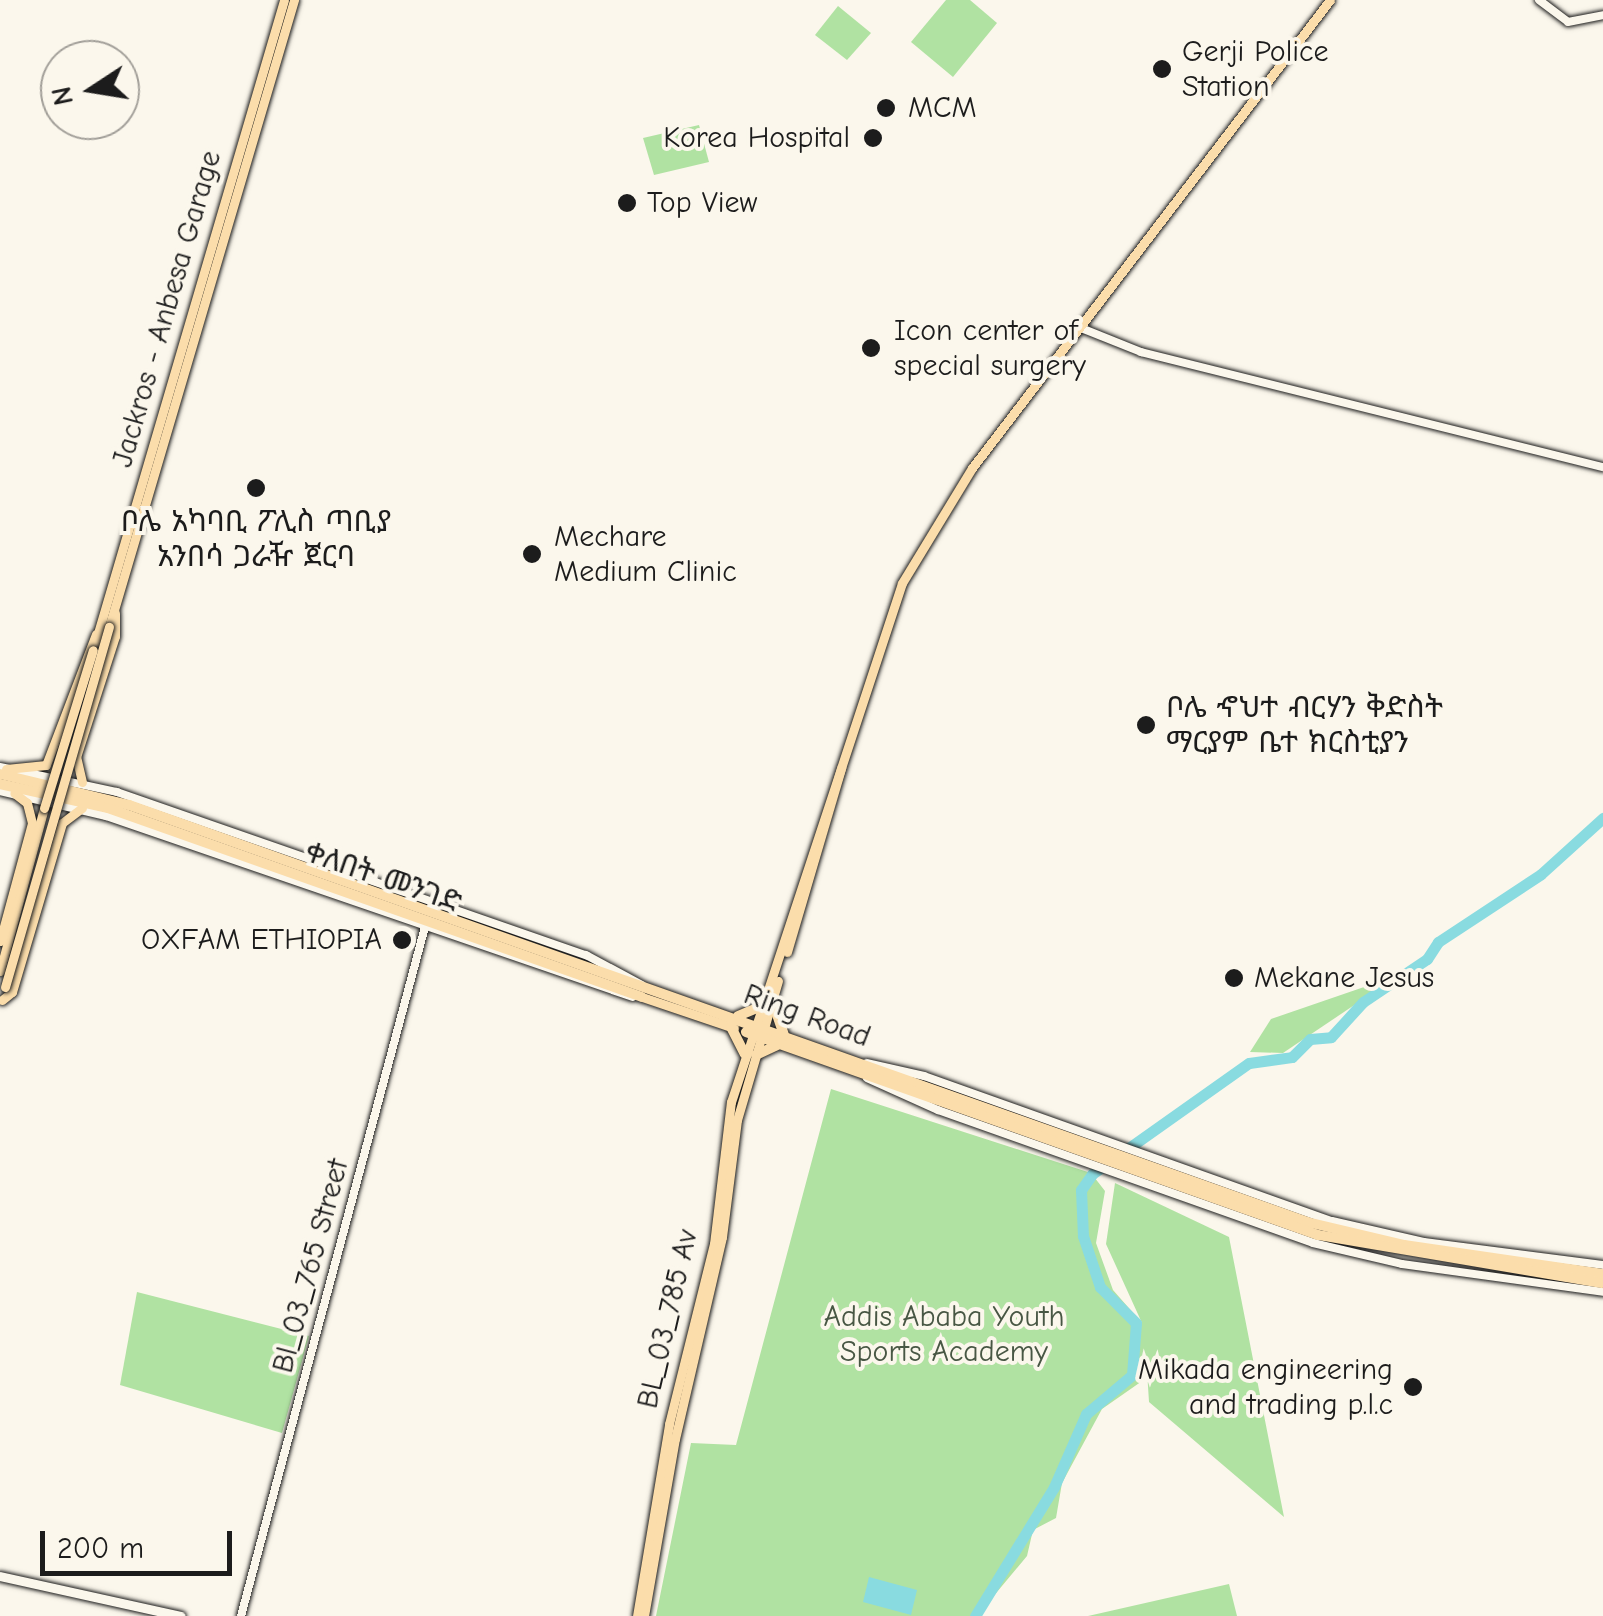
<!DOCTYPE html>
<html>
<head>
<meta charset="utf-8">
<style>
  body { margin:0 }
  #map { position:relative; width:1603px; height:1616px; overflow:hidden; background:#fbf7ec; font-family:"Comic Neue","Noto Sans Ethiopic",sans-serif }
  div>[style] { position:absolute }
  .green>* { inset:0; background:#b0e2a2 }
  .water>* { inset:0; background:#89dbe0 }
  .river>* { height:11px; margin:-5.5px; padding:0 5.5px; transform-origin:5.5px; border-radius:5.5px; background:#89dbe0 }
  .roads { filter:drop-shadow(0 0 2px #1c1c1c) drop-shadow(0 0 2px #1c1c1c) }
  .tertiary>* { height:8px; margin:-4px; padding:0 4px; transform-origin:4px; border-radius:4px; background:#fbf7ec }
  .secondary>* { height:9px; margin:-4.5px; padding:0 4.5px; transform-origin:4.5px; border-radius:4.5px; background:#fbf7ec }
  .primary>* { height:9px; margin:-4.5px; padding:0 4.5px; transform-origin:4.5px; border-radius:4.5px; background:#fbddab }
  .trunk>* { height:10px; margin:-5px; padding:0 5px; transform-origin:5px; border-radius:5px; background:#fbddab }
  .bridges { filter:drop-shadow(0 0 2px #1c1c1c) drop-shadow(0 0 2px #1c1c1c) }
  .primary-bridge>* { height:9px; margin:-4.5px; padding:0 4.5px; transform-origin:4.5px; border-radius:4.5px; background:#fbddab }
  .dots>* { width:28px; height:28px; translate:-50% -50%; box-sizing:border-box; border:5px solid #fbf7ec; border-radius:50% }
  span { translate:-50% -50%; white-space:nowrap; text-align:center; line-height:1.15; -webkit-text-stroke:8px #fbf7ec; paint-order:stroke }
  .poi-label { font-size:30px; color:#1c1c1c }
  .left { translate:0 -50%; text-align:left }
  .right { translate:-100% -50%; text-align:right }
  .street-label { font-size:30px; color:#1c1c1c }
  .park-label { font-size:30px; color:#485744 }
  .north { position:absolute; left:40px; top:40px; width:100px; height:100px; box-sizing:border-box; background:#fbf7ec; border:2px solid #a29f99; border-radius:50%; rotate:258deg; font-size:28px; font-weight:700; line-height:40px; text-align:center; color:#1c1c1c }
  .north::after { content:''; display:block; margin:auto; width:35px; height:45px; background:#1c1c1c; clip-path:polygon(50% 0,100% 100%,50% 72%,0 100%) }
  .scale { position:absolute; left:40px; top:1531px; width:192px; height:45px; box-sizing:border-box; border:5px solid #1c1c1c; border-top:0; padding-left:12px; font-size:30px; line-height:35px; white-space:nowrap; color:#1c1c1c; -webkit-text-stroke:8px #fbf7ec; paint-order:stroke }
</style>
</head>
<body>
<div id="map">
  <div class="green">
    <div style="clip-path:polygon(946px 0,970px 0,997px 23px,953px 77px,911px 42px)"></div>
    <div style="clip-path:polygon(838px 6px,871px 33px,847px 60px,815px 35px)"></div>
    <div style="clip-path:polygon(699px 125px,709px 162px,654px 175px,643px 138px)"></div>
    <div style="clip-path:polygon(1399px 975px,1283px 1053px,1250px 1052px,1271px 1019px)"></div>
    <div style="clip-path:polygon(831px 1089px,1091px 1173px,1105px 1191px,1096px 1243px,1113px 1290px,1142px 1323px,1106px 1244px,1115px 1183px,1229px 1237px,1284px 1517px,1149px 1402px,1146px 1355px,1145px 1379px,1102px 1409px,1062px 1483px,1056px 1518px,1033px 1530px,1027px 1556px,977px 1616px,656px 1616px,691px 1443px,736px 1445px)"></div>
    <div style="clip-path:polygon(137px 1292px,309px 1336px,282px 1433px,120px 1385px)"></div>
    <div style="clip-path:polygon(1229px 1584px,1237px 1616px,1088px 1616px)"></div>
  </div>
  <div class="water">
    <div style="clip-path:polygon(869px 1577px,917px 1590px,911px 1615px,863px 1602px)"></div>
  </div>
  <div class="river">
    <div style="left:975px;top:1616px;width:151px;rotate:-58.5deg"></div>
    <div style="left:1054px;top:1487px;width:80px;rotate:-66.3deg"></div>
    <div style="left:1086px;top:1414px;width:60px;rotate:-40.3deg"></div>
    <div style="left:1132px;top:1375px;width:52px;rotate:-85.6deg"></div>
    <div style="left:1136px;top:1323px;width:51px;rotate:-135deg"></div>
    <div style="left:1100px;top:1287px;width:54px;rotate:-108.4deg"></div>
    <div style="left:1083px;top:1236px;width:46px;rotate:-92.5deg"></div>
    <div style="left:1081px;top:1190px;width:19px;rotate:-55deg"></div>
    <div style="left:1092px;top:1174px;width:192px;rotate:-35.3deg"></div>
    <div style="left:1249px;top:1063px;width:43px;rotate:-7.9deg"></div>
    <div style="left:1292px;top:1057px;width:25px;rotate:-45deg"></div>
    <div style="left:1310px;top:1039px;width:21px;rotate:-5deg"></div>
    <div style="left:1331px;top:1037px;width:47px;rotate:-47.6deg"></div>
    <div style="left:1363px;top:1002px;width:77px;rotate:-33.9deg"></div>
    <div style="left:1427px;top:959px;width:20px;rotate:-57deg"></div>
    <div style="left:1438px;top:942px;width:123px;rotate:-33.4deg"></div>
    <div style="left:1541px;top:874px;width:84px;rotate:-42.1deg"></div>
  </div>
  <div class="roads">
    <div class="tertiary">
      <div style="left:1539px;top:0;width:36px;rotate:37deg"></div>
      <div style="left:1568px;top:22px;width:36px;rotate:-11deg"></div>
      <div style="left:1081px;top:328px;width:65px;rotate:21.8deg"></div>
      <div style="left:1141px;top:352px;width:476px;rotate:14deg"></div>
      <div style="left:0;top:767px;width:120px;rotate:12.1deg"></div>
      <div style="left:117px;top:792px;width:497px;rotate:19.2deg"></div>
      <div style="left:586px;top:955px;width:64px;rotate:28.2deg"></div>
      <div style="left:0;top:791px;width:109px;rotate:13.3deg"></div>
      <div style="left:106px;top:816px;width:557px;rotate:18.96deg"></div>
      <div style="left:867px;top:1063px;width:58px;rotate:12.8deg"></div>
      <div style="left:924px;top:1076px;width:433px;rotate:19.6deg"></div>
      <div style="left:1332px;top:1221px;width:94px;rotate:12.9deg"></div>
      <div style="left:1424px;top:1242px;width:180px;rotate:7.3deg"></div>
      <div style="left:867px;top:1078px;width:78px;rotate:24.3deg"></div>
      <div style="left:938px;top:1110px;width:398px;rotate:19.5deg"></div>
      <div style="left:1313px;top:1243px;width:91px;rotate:13.3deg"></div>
      <div style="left:1402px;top:1264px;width:203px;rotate:7.9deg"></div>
      <div style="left:241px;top:1616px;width:713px;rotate:-75.05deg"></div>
    </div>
    <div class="secondary">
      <div style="left:0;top:1576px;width:185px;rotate:12.5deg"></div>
    </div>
    <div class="primary">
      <div style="left:109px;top:627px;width:654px;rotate:-73.56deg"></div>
      <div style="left:93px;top:650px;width:677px;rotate:-73.62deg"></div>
      <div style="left:6px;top:769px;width:40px;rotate:-5.7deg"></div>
      <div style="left:46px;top:765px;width:140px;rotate:-69.1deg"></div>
      <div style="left:82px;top:782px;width:26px;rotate:-103deg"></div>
      <div style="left:76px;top:757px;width:127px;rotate:-72.1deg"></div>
      <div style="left:115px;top:636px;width:23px;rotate:-90deg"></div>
      <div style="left:0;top:941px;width:122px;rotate:-74.8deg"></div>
      <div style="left:32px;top:823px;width:21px;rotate:-104deg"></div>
      <div style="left:27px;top:803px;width:16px;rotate:-142deg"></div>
      <div style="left:787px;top:952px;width:192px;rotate:-73.6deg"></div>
      <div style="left:0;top:971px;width:169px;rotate:-74.9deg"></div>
      <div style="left:642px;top:997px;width:97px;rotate:18.6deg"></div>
      <div style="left:2px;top:1000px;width:13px;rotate:-39deg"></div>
      <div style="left:12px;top:992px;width:176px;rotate:-73.5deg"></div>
      <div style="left:62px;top:823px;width:25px;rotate:-37deg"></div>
      <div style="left:637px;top:1616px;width:195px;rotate:-80.5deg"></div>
      <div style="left:669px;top:1424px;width:186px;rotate:-76deg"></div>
      <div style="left:714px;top:1244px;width:143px;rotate:-83.2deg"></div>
      <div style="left:731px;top:1102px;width:546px;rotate:-71.76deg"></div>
      <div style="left:902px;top:583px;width:135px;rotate:-58.7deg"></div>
      <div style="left:972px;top:468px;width:589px;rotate:-52.59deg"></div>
      <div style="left:644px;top:1616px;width:180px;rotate:-80.1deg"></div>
      <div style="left:675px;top:1439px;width:207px;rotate:-76.9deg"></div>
      <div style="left:722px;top:1237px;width:118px;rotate:-82.7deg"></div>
      <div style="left:737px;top:1120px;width:145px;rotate:-73.6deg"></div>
    </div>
    <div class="trunk">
      <div style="left:0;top:774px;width:133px;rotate:13.5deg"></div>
      <div style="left:129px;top:805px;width:1250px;rotate:19.49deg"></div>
      <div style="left:1307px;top:1222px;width:100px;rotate:13.3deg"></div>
      <div style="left:1404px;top:1245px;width:201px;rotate:8.3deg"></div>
      <div style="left:0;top:784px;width:111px;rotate:12.5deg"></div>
      <div style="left:108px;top:808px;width:566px;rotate:19.49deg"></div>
      <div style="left:772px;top:1000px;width:36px;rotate:71deg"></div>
      <div style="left:738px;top:1016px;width:28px;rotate:-23deg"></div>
      <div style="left:731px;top:1027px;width:30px;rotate:63deg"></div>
      <div style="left:746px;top:1032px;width:607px;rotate:19.54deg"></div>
      <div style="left:1318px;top:1235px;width:289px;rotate:9.6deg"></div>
      <div style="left:756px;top:1055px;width:23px;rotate:-25deg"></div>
    </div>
  </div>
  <div class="bridges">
    <div class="primary-bridge">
      <div style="left:44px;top:808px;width:165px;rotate:-72.8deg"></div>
      <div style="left:5px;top:987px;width:375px;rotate:-73.9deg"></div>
    </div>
  </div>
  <div class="dots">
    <div style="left:1162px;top:69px;background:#1c1c1c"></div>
    <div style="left:886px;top:108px;background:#1c1c1c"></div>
    <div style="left:873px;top:138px;background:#1c1c1c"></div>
    <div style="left:627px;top:203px;background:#1c1c1c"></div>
    <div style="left:871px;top:348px;background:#1c1c1c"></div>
    <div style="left:256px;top:488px;background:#1c1c1c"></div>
    <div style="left:532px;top:554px;background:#1c1c1c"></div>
    <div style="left:1146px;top:725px;background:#1c1c1c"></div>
    <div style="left:402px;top:940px;background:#1c1c1c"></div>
    <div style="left:1234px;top:978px;background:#1c1c1c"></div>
    <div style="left:1413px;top:1387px;background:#1c1c1c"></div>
  </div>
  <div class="poi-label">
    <span class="left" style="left:1182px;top:69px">Gerji Police<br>Station</span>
    <span class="left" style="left:908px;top:108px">MCM</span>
    <span class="right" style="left:850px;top:138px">Korea Hospital</span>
    <span class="left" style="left:647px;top:203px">Top View</span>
    <span class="left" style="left:894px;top:348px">Icon center of<br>special surgery</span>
    <span style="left:256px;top:539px">ቦሌ አካባቢ ፖሊስ ጣቢያ<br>አንበሳ ጋራዥ ጀርባ</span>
    <span class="left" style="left:554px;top:554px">Mechare<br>Medium Clinic</span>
    <span class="left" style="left:1166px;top:725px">ቦሌ ኆህተ ብርሃን ቅድስት<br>ማርያም ቤተ ክርስቲያን</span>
    <span class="right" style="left:382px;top:940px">OXFAM ETHIOPIA</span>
    <span class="left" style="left:1254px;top:978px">Mekane Jesus</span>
    <span class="right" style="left:1393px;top:1387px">Mikada engineering<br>and trading p.l.c</span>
  </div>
  <div class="street-label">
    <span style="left:167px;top:309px;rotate:-74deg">Jackros - Anbesa Garage</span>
    <span style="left:383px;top:878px;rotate:19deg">ቀለበት መንገድ</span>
    <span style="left:807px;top:1016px;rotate:20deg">Ring Road</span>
    <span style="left:311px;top:1266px;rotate:-75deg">Bl_03_765 Street</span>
    <span style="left:668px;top:1319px;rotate:-77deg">BL_03_785 Av</span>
  </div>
  <div class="park-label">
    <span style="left:944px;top:1334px">Addis Ababa Youth<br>Sports Academy</span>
  </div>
  <div class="north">N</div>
  <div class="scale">200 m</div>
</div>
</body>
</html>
